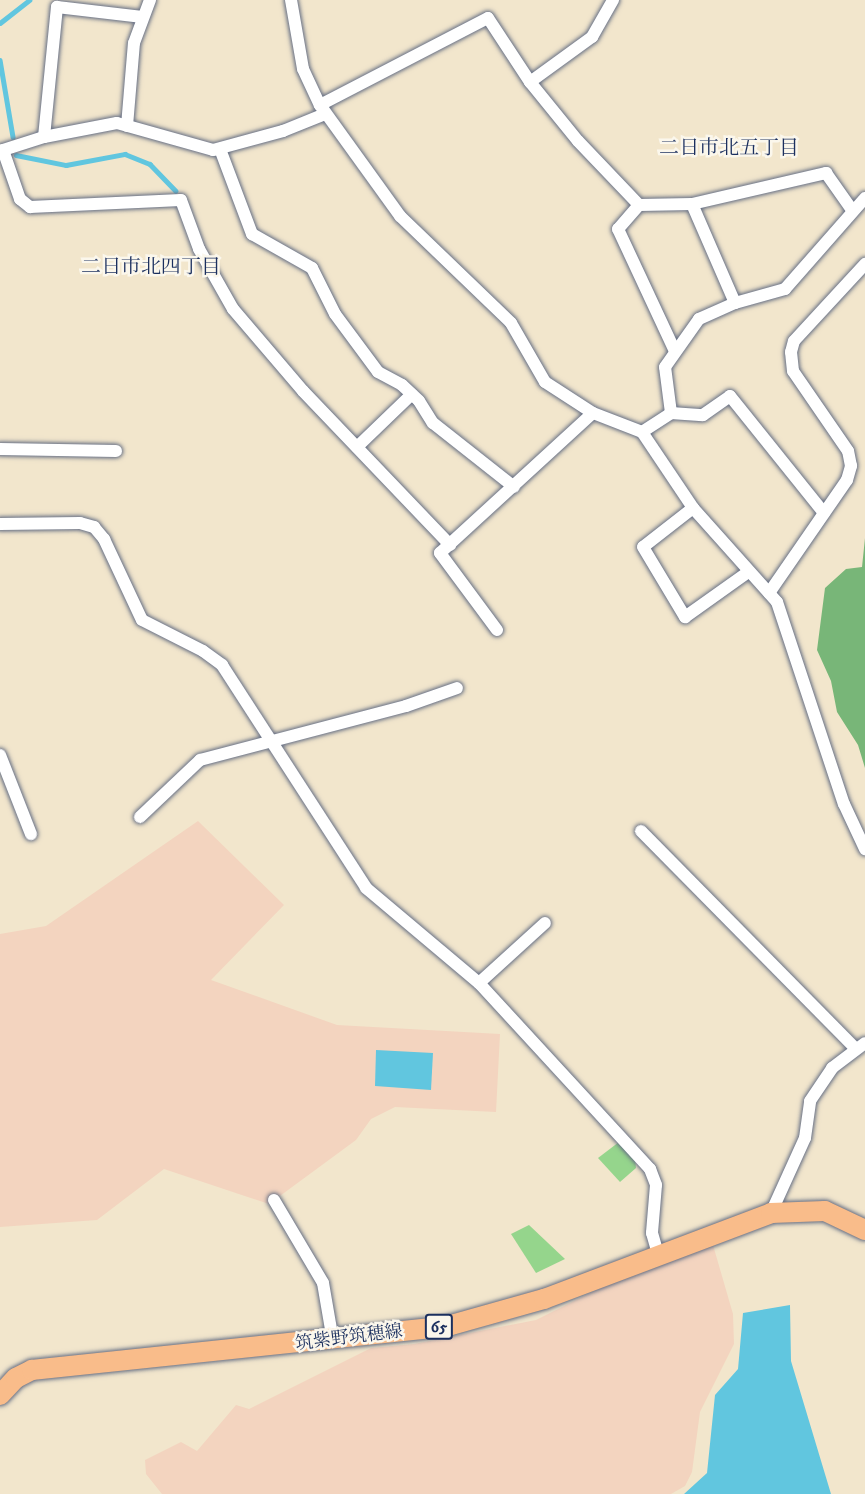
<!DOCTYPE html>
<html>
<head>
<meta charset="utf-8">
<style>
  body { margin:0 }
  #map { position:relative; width:865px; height:1494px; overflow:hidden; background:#f2e6cc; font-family:"IM FELL DW Pica","Noto Serif JP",serif }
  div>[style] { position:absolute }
  .built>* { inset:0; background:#f3d4bf }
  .green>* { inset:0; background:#95d58c }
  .forest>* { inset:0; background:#78b678 }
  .water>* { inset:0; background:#61c6df }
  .stream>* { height:4.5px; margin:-2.25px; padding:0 2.25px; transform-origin:2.25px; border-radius:2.25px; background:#61c6df }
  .roads { filter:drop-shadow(0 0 2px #666f84) drop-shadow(0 0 2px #666f84) }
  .minor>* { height:12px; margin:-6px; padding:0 6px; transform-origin:6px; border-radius:6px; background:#fff }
  .primary>* { height:20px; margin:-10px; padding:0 10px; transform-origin:10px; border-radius:10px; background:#f9bc8a }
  span { translate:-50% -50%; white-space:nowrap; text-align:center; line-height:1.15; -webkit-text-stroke:5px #fbf7ec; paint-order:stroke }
  .shield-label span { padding:2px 4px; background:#fbf7ec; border:2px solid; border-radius:4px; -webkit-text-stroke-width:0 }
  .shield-label { font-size:16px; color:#1b2f5e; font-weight:700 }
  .street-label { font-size:18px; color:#1b2f5e }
  .neighbourhood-label { font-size:20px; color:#1b2f5e }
</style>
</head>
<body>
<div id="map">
  <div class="built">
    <div style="clip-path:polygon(198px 821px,284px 905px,211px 980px,337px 1025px,500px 1034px,496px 1112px,395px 1107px,371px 1119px,356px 1140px,269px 1204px,164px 1169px,97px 1220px,0 1227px,0 934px,46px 926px)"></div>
    <div style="clip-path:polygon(713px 1245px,733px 1314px,734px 1344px,700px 1412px,692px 1472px,685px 1486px,671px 1494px,162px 1494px,146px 1474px,145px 1460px,181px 1442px,197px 1451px,236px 1405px,249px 1409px,371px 1348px,414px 1344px,536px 1320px,610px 1283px)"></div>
  </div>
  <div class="green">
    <div style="clip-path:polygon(619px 1142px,635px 1159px,636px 1168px,620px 1182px,598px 1158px)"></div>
    <div style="clip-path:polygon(529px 1225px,565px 1259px,536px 1273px,511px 1234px)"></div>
  </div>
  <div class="forest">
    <div style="clip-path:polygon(865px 538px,865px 768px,858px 745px,837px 712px,831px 681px,817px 650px,825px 588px,846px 569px,862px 567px)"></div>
  </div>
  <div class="water">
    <div style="clip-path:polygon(376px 1050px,433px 1053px,431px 1090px,375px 1086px)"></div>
    <div style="clip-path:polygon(790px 1305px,791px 1361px,831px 1494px,684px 1494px,707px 1473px,715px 1395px,738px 1369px,743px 1313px)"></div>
  </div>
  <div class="stream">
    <div style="left:0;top:23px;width:37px;rotate:-38deg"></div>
    <div style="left:0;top:60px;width:78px;rotate:80.4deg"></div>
    <div style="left:16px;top:155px;width:51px;rotate:11.3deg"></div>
    <div style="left:66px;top:165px;width:60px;rotate:-10.6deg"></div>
    <div style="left:125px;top:154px;width:27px;rotate:22deg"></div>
    <div style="left:150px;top:164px;width:37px;rotate:46deg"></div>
  </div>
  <div class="roads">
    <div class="minor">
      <div style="left:291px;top:0;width:70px;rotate:80.1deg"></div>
      <div style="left:303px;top:69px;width:40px;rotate:65deg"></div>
      <div style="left:320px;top:105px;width:137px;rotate:54.2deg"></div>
      <div style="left:400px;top:216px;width:154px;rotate:43.9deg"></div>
      <div style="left:511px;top:323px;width:68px;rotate:60deg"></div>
      <div style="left:545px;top:382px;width:57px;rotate:32.9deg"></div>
      <div style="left:593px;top:413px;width:53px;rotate:21.2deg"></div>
      <div style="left:642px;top:432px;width:92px;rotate:56.1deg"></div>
      <div style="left:693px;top:508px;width:126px;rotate:48.2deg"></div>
      <div style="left:777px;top:602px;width:213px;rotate:71.7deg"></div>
      <div style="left:844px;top:804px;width:50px;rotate:65deg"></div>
      <div style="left:530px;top:82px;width:77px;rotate:-36deg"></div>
      <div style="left:592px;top:37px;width:43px;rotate:-60.4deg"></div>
      <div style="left:320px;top:105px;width:189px;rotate:-27.4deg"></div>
      <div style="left:488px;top:18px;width:77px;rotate:56.7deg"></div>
      <div style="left:530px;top:82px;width:76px;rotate:50.9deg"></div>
      <div style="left:578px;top:141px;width:88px;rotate:46.4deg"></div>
      <div style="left:639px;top:205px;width:53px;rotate:-1.1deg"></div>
      <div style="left:692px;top:204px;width:138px;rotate:-13deg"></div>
      <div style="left:826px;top:173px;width:45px;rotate:54.9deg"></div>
      <div style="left:127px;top:126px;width:83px;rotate:-85.2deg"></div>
      <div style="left:134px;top:43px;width:46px;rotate:-69.6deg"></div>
      <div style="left:44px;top:137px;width:131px;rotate:-84.3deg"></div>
      <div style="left:57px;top:7px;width:86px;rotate:6.7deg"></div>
      <div style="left:220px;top:149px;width:91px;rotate:69.4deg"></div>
      <div style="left:252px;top:234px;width:69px;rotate:29.5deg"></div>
      <div style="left:312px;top:268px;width:51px;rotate:63.4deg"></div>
      <div style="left:335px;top:314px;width:72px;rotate:53.4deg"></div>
      <div style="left:378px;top:372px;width:27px;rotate:28deg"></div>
      <div style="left:402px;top:385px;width:23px;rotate:43deg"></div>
      <div style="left:419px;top:401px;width:26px;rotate:58deg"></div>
      <div style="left:433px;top:423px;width:103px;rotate:38.3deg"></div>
      <div style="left:3px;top:150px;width:52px;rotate:70.9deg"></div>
      <div style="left:20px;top:199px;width:13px;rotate:39deg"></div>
      <div style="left:30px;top:207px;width:151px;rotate:-2.7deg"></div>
      <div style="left:181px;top:200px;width:52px;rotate:69.8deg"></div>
      <div style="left:199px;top:249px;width:69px;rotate:60.5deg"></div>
      <div style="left:233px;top:309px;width:108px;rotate:49.5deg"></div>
      <div style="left:303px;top:391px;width:213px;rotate:46.3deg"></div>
      <div style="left:0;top:151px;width:46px;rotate:-17.7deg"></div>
      <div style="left:44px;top:137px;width:74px;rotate:-10.9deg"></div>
      <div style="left:117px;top:123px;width:100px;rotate:15.7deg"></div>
      <div style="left:213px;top:150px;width:73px;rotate:-15.2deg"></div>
      <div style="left:283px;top:131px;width:45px;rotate:-22deg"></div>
      <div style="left:692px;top:204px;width:108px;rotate:66.5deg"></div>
      <div style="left:639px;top:205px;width:32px;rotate:131deg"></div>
      <div style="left:618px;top:229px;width:135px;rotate:65deg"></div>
      <div style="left:671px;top:413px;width:32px;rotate:4deg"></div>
      <div style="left:703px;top:415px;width:33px;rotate:-35deg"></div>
      <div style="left:730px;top:396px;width:150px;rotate:51.2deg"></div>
      <div style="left:642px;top:432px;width:35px;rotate:-33deg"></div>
      <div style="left:671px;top:413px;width:46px;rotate:-97.4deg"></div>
      <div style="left:665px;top:367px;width:59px;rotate:-54.7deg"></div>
      <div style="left:699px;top:319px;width:39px;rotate:-24deg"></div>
      <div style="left:735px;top:303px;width:52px;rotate:-15.6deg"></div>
      <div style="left:785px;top:289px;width:121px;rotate:-48.7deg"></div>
      <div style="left:357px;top:447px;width:76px;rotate:-43.9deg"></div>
      <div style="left:0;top:449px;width:116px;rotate:1deg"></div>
      <div style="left:693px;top:508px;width:63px;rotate:142deg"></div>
      <div style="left:643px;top:547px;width:82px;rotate:59deg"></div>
      <div style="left:685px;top:617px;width:77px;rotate:-35.5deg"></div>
      <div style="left:0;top:524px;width:80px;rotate:-0.7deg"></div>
      <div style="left:80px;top:523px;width:15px;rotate:16deg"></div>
      <div style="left:94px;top:527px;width:16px;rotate:50deg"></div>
      <div style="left:104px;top:539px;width:89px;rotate:64.9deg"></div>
      <div style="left:142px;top:620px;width:68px;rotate:26.9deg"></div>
      <div style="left:203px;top:651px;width:24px;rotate:36deg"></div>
      <div style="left:222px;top:665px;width:265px;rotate:57.1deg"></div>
      <div style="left:366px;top:888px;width:148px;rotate:40.1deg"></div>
      <div style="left:479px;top:983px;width:253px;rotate:47.4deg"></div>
      <div style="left:650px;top:1169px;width:17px;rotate:69deg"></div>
      <div style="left:656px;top:1185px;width:48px;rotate:94.8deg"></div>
      <div style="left:652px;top:1233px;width:22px;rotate:74deg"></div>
      <div style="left:769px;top:593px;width:137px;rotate:-55.4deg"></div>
      <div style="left:847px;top:480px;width:15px;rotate:-74deg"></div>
      <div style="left:851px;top:466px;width:15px;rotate:-101deg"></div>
      <div style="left:848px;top:451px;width:97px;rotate:-124.5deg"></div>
      <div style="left:793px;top:371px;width:19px;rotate:-96deg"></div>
      <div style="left:791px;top:352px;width:11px;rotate:-75deg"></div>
      <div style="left:794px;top:341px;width:105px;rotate:-47.3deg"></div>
      <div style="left:497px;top:630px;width:96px;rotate:-126.5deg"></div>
      <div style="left:440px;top:553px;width:207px;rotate:-42.5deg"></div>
      <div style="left:0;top:755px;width:85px;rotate:68.6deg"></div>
      <div style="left:140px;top:817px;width:83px;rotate:-43.5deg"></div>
      <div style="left:200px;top:760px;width:213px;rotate:-14.7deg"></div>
      <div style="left:406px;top:706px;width:54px;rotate:-19.4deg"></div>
      <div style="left:641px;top:831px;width:306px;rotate:45.4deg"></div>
      <div style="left:479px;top:983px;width:89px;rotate:-42.3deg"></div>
      <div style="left:274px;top:1200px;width:96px;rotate:59.4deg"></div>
      <div style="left:323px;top:1283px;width:59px;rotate:80.2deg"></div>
      <div style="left:771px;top:1213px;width:82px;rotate:-65.6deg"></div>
      <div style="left:805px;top:1138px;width:37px;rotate:-82deg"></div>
      <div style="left:810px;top:1101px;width:40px;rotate:-56deg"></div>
      <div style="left:832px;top:1068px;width:41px;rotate:-37.1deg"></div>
    </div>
    <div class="primary">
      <div style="left:0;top:1395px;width:23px;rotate:-47deg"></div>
      <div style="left:16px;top:1378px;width:18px;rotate:-27deg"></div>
      <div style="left:32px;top:1370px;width:418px;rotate:-6deg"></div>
      <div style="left:448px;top:1326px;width:100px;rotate:-15.7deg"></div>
      <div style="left:544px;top:1299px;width:243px;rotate:-20.7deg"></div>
      <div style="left:771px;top:1213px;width:54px;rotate:-2.1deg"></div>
      <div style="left:825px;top:1211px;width:44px;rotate:25.4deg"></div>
    </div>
  </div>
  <div class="shield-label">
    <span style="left:439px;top:1327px">65</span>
  </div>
  <div class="street-label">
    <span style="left:349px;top:1338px;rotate:-7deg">筑紫野筑穂線</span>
  </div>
  <div class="neighbourhood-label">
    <span style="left:729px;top:148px">二日市北五丁目</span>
    <span style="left:151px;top:267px">二日市北四丁目</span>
  </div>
</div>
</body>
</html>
